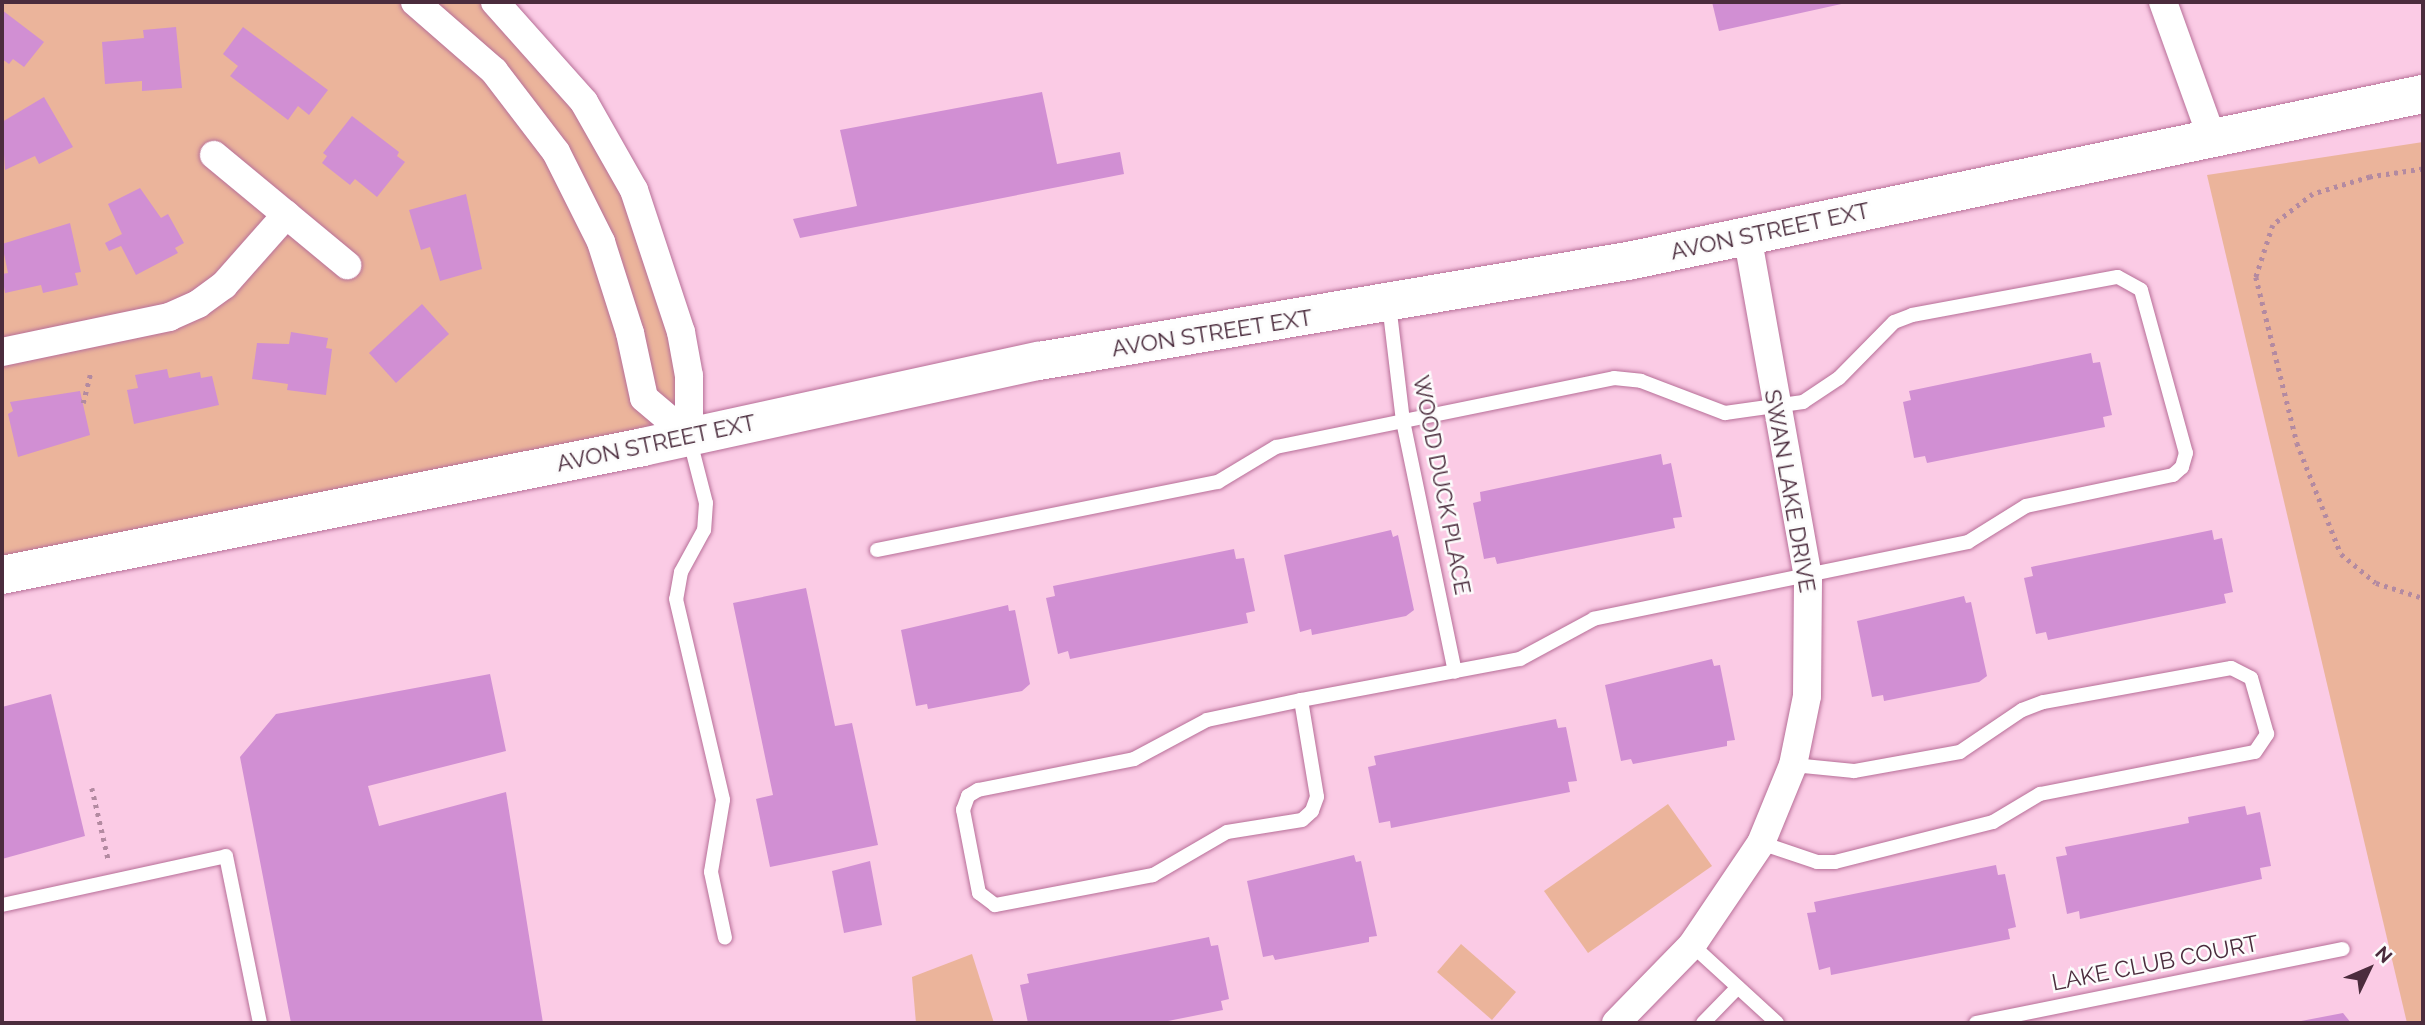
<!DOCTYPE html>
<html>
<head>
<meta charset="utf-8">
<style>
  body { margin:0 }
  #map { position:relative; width:2425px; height:1025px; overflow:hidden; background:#fbcbe5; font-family:Raleway,sans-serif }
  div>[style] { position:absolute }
  .green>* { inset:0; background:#ebb49b }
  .building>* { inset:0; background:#d18fd3 }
  .path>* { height:4.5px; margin-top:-2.25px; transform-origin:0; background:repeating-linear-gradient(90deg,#b38aa1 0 3.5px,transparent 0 8.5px) }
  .roads { filter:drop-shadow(0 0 2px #b76f98) drop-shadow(0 0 2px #b76f98) }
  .service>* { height:14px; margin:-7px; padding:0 7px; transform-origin:7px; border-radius:7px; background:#fff }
  .minor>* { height:28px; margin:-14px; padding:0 14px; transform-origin:14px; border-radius:14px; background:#fff }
  .secondary>* { height:38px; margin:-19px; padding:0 19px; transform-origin:19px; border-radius:19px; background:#fff }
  span { translate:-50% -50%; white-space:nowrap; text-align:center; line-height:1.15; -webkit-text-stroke:5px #fcfcfc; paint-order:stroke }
  .street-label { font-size:23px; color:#4b2c3d }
  .frame { position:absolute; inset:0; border:4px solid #4b2c3d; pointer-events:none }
  .north { position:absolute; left:2334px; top:934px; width:70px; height:70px; -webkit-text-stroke:5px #fcfcfc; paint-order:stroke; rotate:46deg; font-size:19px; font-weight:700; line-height:28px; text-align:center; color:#4b2c3d }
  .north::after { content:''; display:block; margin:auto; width:24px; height:32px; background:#4b2c3d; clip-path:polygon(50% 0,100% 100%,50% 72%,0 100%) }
</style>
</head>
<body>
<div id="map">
  <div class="green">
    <div style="clip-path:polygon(2px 2px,495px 2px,523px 29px,652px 235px,689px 436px,2px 575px)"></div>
    <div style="clip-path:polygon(2423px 142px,2423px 1023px,2407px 1023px,2207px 175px)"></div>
    <div style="clip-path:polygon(1668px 804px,1712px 866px,1588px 953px,1544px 891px)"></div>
    <div style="clip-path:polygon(1461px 944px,1516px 992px,1492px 1020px,1437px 972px)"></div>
    <div style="clip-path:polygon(972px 954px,994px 1023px,916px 1023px,912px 977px)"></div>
  </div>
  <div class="building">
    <div style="clip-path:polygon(1712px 2px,1846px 2px,1846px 3px,1719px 31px)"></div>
    <div style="clip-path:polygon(2px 10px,44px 42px,24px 67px,13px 59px,9px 64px,2px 59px)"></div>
    <div style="clip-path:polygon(176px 27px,182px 88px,142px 91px,142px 81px,105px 84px,102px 42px,144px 38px,143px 30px)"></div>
    <div style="clip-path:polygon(243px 27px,328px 90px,309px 115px,298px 106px,288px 120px,230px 76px,238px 66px,223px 54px)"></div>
    <div style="clip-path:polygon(1042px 92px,1057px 164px,1120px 152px,1124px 174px,800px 238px,793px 219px,857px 206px,840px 130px)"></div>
    <div style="clip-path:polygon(44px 97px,73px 147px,39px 164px,35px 156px,5px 170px,2px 122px)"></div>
    <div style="clip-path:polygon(352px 116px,399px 152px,397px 156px,405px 162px,377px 197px,355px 179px,350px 185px,322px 163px,327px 156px,323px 153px)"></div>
    <div style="clip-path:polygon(140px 188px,161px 218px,168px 214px,184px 243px,175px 248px,178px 253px,136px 275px,121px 246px,109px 251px,105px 243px,122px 234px,108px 204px)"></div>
    <div style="clip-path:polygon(466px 194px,482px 269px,440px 281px,430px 247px,421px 250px,409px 210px)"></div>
    <div style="clip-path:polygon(70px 223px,81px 272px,75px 273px,78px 285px,43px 293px,41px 285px,5px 293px,2px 274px,8px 273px,2px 244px)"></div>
    <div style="clip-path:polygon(422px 304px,449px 334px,396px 383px,369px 353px)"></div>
    <div style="clip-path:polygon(291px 332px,328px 338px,326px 348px,332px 349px,326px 395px,287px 390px,288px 384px,252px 379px,257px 343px,289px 344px)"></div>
    <div style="clip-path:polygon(2091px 353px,2093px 363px,2100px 362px,2112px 415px,2103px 417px,2105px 427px,1927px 463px,1925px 456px,1914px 458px,1903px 402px,1911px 400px,1909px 391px)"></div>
    <div style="clip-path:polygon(167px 369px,169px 378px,200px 372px,201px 378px,212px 376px,219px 405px,134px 424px,127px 390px,138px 388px,135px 375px)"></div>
    <div style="clip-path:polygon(80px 391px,90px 435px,18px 457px,8px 414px,13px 411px,10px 402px)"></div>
    <div style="clip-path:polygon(1661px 454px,1663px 465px,1671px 463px,1682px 517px,1673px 518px,1675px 528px,1497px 564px,1495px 557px,1484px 559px,1473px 503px,1481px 501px,1480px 492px)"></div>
    <div style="clip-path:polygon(1391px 530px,1393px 537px,1398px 535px,1414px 610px,1406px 616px,1312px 635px,1311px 629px,1300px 632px,1284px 555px)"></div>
    <div style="clip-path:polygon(2212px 530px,2214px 540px,2222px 538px,2233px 592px,2224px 594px,2226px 603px,2048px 640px,2046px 632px,2036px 634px,2024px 578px,2033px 576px,2031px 567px)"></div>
    <div style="clip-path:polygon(1234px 549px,1236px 559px,1244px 558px,1255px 611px,1246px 613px,1248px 623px,1070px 659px,1068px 651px,1058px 654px,1046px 598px,1055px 596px,1053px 586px)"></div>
    <div style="clip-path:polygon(806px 588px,835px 726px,852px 723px,878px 845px,770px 867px,756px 799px,773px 795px,733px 603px)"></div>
    <div style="clip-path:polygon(1964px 596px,1966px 603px,1971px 602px,1987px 676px,1979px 682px,1884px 701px,1883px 695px,1872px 697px,1857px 621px)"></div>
    <div style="clip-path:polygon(1008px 605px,1009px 611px,1015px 610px,1030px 684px,1022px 691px,928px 709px,927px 704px,916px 706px,901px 630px)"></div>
    <div style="clip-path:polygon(1712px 659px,1714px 666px,1720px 665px,1735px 740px,1727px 741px,1727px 746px,1633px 764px,1631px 759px,1621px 761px,1605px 685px)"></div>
    <div style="clip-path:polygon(490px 674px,506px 751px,368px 786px,379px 826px,506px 792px,543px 1023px,291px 1023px,240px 757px,276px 714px)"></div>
    <div style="clip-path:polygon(51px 694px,85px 836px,2px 859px,2px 707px)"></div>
    <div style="clip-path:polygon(1556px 719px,1558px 728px,1566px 727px,1577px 781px,1568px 782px,1570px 792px,1391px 828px,1390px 821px,1379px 823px,1368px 767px,1376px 765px,1374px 756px)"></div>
    <div style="clip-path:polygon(2245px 806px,2247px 815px,2260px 812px,2271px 866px,2260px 868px,2262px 879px,2080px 919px,2079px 911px,2067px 914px,2056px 857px,2067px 855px,2065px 847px,2189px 823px,2188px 817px)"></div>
    <div style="clip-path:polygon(1354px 855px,1356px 862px,1361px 861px,1377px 936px,1369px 937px,1369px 942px,1275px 960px,1273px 955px,1263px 957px,1247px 881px)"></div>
    <div style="clip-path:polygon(870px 861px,882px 925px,844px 933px,832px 871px)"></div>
    <div style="clip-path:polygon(1996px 865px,1998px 875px,2005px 874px,2016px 927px,2008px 929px,2010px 939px,1831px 975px,1830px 967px,1819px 970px,1807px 913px,1816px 912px,1814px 902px)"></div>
    <div style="clip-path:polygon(1209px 937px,1211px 946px,1218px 945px,1229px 999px,1221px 1001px,1223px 1010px,1158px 1023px,1028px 1023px,1020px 985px,1029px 983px,1027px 974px)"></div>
    <div style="clip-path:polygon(2343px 1013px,2351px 1023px,2296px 1023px,2296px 1022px)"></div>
  </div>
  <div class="path">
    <div style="left:2423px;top:169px;width:54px;rotate:171.4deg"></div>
    <div style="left:2370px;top:177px;width:59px;rotate:163.4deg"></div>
    <div style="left:2313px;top:194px;width:51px;rotate:142.2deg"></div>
    <div style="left:2273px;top:225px;width:55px;rotate:108.1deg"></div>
    <div style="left:2256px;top:277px;width:171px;rotate:76.1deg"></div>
    <div style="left:2297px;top:443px;width:119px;rotate:68.4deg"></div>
    <div style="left:2341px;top:554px;width:45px;rotate:39.6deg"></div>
    <div style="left:2376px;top:583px;width:49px;rotate:17.7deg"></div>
    <div style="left:83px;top:403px;width:33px;rotate:-76deg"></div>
    <div style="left:92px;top:788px;width:76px;rotate:77.1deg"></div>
  </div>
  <div class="roads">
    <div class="service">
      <div style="left:1389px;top:304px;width:118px;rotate:83.2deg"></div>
      <div style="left:1403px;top:421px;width:256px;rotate:78.3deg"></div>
      <div style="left:689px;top:437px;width:68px;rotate:75.6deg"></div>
      <div style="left:706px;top:503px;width:27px;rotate:94deg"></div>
      <div style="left:704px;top:530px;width:48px;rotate:118.7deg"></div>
      <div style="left:681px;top:572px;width:27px;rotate:100deg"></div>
      <div style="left:676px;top:599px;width:206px;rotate:76.8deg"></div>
      <div style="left:723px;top:800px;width:73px;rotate:99.5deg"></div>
      <div style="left:711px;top:872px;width:67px;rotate:78deg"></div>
      <div style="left:877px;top:550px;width:348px;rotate:-11.3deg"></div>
      <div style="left:1218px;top:482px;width:68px;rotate:-31.1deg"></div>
      <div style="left:1276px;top:447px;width:345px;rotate:-11.5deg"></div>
      <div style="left:1614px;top:378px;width:27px;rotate:6deg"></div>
      <div style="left:1641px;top:381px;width:90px;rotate:20.9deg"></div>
      <div style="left:1725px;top:413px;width:79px;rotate:-8deg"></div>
      <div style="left:1803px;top:402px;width:43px;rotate:-33.7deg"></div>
      <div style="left:1839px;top:378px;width:78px;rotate:-45.5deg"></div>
      <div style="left:1894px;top:322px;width:19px;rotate:-21deg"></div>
      <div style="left:1912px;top:315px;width:209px;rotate:-10.5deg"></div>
      <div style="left:2118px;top:277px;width:26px;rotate:29deg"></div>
      <div style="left:2141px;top:290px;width:169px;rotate:74.6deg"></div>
      <div style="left:2186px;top:453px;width:15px;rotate:106deg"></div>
      <div style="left:2182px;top:467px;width:12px;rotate:138deg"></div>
      <div style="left:2173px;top:475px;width:150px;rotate:168.1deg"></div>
      <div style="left:2026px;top:506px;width:68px;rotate:148.2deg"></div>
      <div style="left:1968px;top:542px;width:382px;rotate:168.4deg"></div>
      <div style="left:1594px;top:619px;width:84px;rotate:151.6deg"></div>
      <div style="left:1520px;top:659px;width:223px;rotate:169.4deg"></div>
      <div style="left:1301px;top:700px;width:98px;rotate:80.6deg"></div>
      <div style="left:1317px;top:797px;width:15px;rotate:110deg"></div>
      <div style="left:1312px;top:811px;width:13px;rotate:138deg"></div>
      <div style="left:1302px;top:820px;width:76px;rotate:170.9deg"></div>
      <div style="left:1227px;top:832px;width:86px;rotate:149.8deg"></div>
      <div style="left:1153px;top:875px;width:161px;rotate:169.2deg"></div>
      <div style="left:995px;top:905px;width:20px;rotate:-143deg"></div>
      <div style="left:979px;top:893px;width:85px;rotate:-100.9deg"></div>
      <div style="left:963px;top:810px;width:15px;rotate:-70deg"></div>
      <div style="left:968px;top:796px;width:12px;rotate:-31deg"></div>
      <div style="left:978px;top:790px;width:159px;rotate:-11.2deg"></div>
      <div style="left:1134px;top:759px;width:83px;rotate:-28.1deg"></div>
      <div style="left:1207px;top:720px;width:96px;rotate:-12deg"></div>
      <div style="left:1761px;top:843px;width:59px;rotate:18.7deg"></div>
      <div style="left:1817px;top:862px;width:18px"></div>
      <div style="left:1835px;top:862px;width:163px;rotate:-14.2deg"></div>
      <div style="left:1993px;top:822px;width:55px;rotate:-30.8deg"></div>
      <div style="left:2040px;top:794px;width:219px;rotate:-11.1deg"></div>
      <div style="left:2255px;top:752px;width:22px;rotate:-56deg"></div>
      <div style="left:2267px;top:734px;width:58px;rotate:-105.9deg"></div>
      <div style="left:2251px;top:678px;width:22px;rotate:-153deg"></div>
      <div style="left:2231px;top:668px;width:191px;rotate:169.7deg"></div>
      <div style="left:2043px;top:702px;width:22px;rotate:159deg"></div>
      <div style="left:2022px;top:710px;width:75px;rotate:145.9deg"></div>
      <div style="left:1960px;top:752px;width:108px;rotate:169.8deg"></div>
      <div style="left:1854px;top:771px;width:61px;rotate:-174.4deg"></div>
      <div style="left:2px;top:905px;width:229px;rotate:-12.3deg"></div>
      <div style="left:226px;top:856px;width:170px;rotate:78.5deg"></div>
      <div style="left:1692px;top:945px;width:115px;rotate:42.5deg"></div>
      <div style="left:1703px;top:1023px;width:50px;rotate:-45.8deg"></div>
      <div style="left:1976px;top:1023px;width:374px;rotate:-11.4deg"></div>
    </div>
    <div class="minor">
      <div style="left:415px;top:2px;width:105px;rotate:41.1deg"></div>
      <div style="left:494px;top:71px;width:102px;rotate:52.6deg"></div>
      <div style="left:556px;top:152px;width:101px;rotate:63.4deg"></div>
      <div style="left:601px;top:242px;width:96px;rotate:72.3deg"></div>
      <div style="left:630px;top:333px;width:66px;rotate:77.8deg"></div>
      <div style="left:644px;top:398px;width:59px;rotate:40.2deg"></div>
      <div style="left:495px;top:2px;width:134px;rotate:48.3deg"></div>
      <div style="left:584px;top:102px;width:101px;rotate:60.4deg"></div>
      <div style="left:634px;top:190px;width:150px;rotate:71.7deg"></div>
      <div style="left:681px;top:332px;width:45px;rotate:79.7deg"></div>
      <div style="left:689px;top:376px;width:60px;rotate:90deg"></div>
      <div style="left:2163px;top:2px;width:145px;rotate:70.2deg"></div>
      <div style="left:214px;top:155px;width:173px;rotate:39.6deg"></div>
      <div style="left:2px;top:352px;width:171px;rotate:-11.8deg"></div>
      <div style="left:169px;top:317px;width:32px;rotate:-24deg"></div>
      <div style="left:198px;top:304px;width:32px;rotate:-36deg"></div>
      <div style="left:224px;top:285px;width:94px;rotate:-48.5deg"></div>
      <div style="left:1616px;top:1023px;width:109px;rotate:-45.7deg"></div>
      <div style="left:1692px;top:945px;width:123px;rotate:-55.9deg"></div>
      <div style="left:1761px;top:843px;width:84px;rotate:-67.7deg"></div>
      <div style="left:1793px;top:765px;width:70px;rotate:-78.5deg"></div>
      <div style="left:1807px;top:696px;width:119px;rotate:-89.5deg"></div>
      <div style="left:1808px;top:577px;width:346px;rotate:-100.1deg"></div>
    </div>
    <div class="secondary">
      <div style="left:2px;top:575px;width:654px;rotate:-11.29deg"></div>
      <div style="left:643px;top:447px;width:405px;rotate:-12.3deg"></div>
      <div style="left:1039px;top:361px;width:603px;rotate:-9.65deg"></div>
      <div style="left:1633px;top:260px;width:807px;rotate:-11.87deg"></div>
    </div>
  </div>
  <div class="street-label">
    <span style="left:1770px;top:231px;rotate:-12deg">AVON STREET EXT</span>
    <span style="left:1212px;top:333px;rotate:-9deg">AVON STREET EXT</span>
    <span style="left:656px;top:443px;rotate:-12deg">AVON STREET EXT</span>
    <span style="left:1442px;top:485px;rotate:79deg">WOOD DUCK PLACE</span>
    <span style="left:1790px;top:491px;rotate:80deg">SWAN LAKE DRIVE</span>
    <span style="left:2155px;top:963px;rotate:-11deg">LAKE CLUB COURT</span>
  </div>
  <div class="frame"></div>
  <div class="north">N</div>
</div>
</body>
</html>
